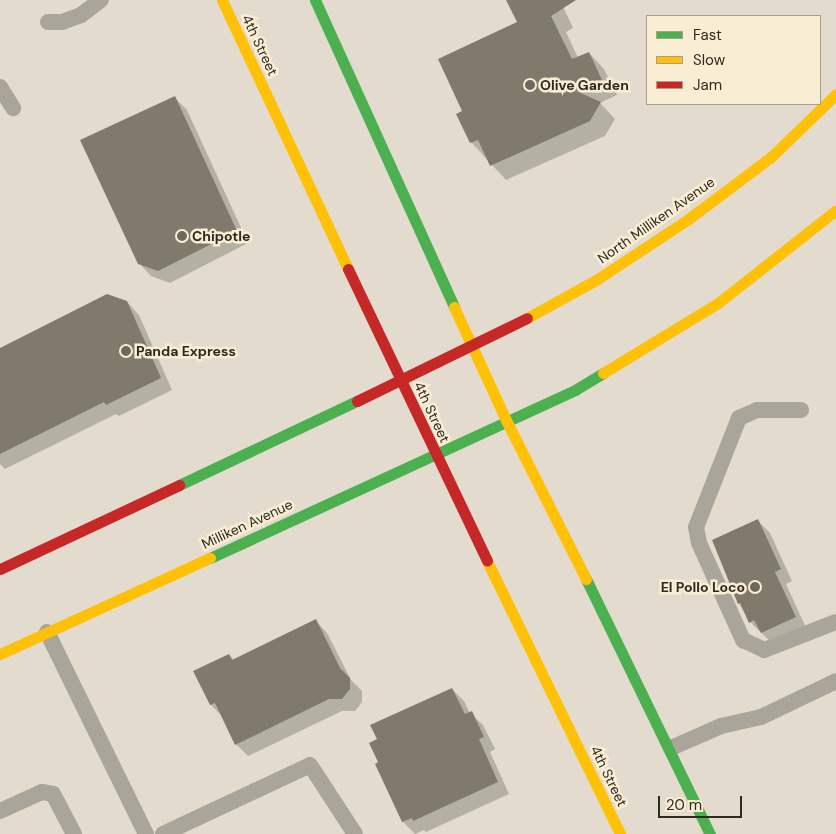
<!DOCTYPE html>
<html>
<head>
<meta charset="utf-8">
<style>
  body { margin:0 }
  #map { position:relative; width:836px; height:834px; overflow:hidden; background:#e3dcce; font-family:"DM Sans",sans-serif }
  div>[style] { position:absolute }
  .shadow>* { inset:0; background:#0003 }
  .building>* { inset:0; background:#807a6c }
  .lane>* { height:16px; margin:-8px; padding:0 8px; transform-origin:8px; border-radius:8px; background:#aaa59a }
  .fast>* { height:11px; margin:-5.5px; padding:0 5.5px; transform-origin:5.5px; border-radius:5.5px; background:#4caf50 }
  .slow>* { height:11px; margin:-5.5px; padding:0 5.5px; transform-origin:5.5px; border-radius:5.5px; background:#ffc107 }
  .jam>* { height:11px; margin:-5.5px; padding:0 5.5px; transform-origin:5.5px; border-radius:5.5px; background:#c62828 }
  .dots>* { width:14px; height:14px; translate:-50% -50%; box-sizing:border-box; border:2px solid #f9edd3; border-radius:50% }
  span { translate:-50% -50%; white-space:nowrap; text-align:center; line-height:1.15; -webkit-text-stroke:5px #f9edd3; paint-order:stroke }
  .street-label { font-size:14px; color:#2f2a21 }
  .poi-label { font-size:14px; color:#2f2a21; font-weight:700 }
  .left { translate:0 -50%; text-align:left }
  .right { translate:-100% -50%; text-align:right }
  .legend { position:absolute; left:646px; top:15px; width:175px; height:90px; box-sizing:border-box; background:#f9edd3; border:1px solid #a89f8c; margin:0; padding:6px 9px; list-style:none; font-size:15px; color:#2f2a21 }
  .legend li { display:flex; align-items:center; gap:10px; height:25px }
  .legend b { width:25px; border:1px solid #a89f8c }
  .scale { position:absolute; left:658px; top:796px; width:84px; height:22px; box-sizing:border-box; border:2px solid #2f2a21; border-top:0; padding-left:6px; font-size:15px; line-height:18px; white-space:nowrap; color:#2f2a21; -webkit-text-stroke:4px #f9edd3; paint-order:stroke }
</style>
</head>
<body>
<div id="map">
  <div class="shadow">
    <div style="clip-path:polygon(507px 0,560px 0,573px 28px,566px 32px,578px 58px,589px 53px,604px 69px,617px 95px,600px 103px,615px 119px,605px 136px,506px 180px,471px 142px,464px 112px,518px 23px)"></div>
    <div style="clip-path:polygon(175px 98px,187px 110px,248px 243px,170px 283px,151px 276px,139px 263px)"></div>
    <div style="clip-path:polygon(127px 302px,139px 315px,172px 390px,119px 416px,116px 414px,5px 469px,0 464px,0 350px)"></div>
    <div style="clip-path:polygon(758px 521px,770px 533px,792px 581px,786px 584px,807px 630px,774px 645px,750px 622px,739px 603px)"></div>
    <div style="clip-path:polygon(316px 621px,327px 633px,351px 680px,362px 691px,362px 702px,355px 711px,342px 711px,248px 756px,236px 744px,222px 716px,211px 705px,195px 671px,229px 655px,234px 660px)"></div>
    <div style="clip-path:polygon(452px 689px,464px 701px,470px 713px,483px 725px,495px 749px,490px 752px,509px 794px,426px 832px,424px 830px,415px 834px,403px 822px,377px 764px,380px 763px,379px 740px)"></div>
  </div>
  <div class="building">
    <div style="clip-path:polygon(506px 0,576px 0,551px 16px,572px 59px,589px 52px,602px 80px,576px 91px,601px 102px,590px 121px,490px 166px,478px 140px,470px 143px,456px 114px,462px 111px,438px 59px,517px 22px)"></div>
    <div style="clip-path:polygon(175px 96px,237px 231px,158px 271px,138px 264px,80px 140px)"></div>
    <div style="clip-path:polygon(107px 294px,127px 301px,161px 378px,106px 405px,104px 402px,0 454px,0 348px)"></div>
    <div style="clip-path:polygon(758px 519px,781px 569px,775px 572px,796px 617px,761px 633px,754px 620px,749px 623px,740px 603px,738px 604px,712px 540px)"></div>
    <div style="clip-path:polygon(316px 619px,340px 668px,350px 678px,350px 689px,342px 699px,329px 699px,235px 745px,215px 703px,210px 705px,193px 671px,229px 654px,232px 660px)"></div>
    <div style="clip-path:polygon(452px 688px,465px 714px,472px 711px,484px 737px,479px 739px,498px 782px,413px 821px,412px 818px,402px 822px,375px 764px,378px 762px,369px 743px,377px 739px,370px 725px)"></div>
  </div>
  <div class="lane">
    <div style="left:48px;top:22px;width:14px"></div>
    <div style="left:62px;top:22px;width:20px;rotate:-20deg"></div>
    <div style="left:81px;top:15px;width:25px;rotate:-37deg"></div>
    <div style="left:0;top:87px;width:25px;rotate:58deg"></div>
    <div style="left:801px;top:410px;width:44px;rotate:180deg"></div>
    <div style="left:757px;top:410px;width:20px;rotate:156deg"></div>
    <div style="left:739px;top:418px;width:117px;rotate:111.5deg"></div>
    <div style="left:696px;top:527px;width:16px;rotate:79deg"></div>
    <div style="left:699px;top:543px;width:107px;rotate:65.6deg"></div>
    <div style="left:743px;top:640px;width:23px;rotate:25deg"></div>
    <div style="left:764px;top:650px;width:77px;rotate:-21.3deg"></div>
    <div style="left:47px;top:632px;width:225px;rotate:63.9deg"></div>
    <div style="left:671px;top:748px;width:55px;rotate:-23.7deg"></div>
    <div style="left:721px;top:726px;width:41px;rotate:-12.7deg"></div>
    <div style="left:761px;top:717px;width:83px;rotate:-25.6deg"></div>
    <div style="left:0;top:811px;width:46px;rotate:-24.3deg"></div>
    <div style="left:42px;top:792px;width:11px;rotate:10deg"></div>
    <div style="left:53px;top:794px;width:45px;rotate:62.3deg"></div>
    <div style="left:163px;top:834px;width:162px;rotate:-25.1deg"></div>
    <div style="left:310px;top:765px;width:82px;rotate:56.9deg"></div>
  </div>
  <div class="fast">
    <div style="left:315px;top:0;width:337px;rotate:65.6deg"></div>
    <div style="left:179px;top:485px;width:197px;rotate:-25.3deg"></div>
    <div style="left:210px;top:558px;width:402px;rotate:-24.7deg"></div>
    <div style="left:575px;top:390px;width:33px;rotate:-31deg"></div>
    <div style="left:586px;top:579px;width:284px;rotate:64.1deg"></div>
  </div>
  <div class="slow">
    <div style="left:222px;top:0;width:297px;rotate:64.9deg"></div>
    <div style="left:454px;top:307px;width:124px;rotate:65.3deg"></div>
    <div style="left:506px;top:420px;width:178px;rotate:63.3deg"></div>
    <div style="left:527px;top:318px;width:79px;rotate:-28.8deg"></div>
    <div style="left:596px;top:280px;width:109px;rotate:-33.4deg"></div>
    <div style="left:687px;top:220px;width:105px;rotate:-36.9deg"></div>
    <div style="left:771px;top:157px;width:91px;rotate:-44.1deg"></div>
    <div style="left:603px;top:373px;width:135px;rotate:-31.3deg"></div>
    <div style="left:718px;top:303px;width:150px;rotate:-38.2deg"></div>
    <div style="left:487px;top:561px;width:304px;rotate:64deg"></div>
    <div style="left:0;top:654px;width:231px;rotate:-24.6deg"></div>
  </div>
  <div class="jam">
    <div style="left:348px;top:269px;width:323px;rotate:64.5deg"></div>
    <div style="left:357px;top:401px;width:189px;rotate:-26deg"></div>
    <div style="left:0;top:569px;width:198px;rotate:-25.1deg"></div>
  </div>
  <div class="dots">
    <div style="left:530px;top:85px;background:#6e685e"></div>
    <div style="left:182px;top:236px;background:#6e685e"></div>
    <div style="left:126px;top:351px;background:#6e685e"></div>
    <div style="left:755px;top:587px;background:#6e685e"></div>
  </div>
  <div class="street-label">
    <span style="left:260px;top:45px;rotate:65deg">4th Street</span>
    <span style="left:656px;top:220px;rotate:-35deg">North Milliken Avenue</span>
    <span style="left:432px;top:412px;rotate:65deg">4th Street</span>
    <span style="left:247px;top:524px;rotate:-25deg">Milliken Avenue</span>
    <span style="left:609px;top:776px;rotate:64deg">4th Street</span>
  </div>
  <div class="poi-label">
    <span class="left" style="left:540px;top:85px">Olive Garden</span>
    <span class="left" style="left:192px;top:236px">Chipotle</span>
    <span class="left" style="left:136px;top:351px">Panda Express</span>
    <span class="right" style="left:745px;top:587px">El Pollo Loco</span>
  </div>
  <ul class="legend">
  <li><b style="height:6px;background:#4caf50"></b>Fast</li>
  <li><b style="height:6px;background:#ffc107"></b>Slow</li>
  <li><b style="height:6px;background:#c62828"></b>Jam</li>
  </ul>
  <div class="scale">20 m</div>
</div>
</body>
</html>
